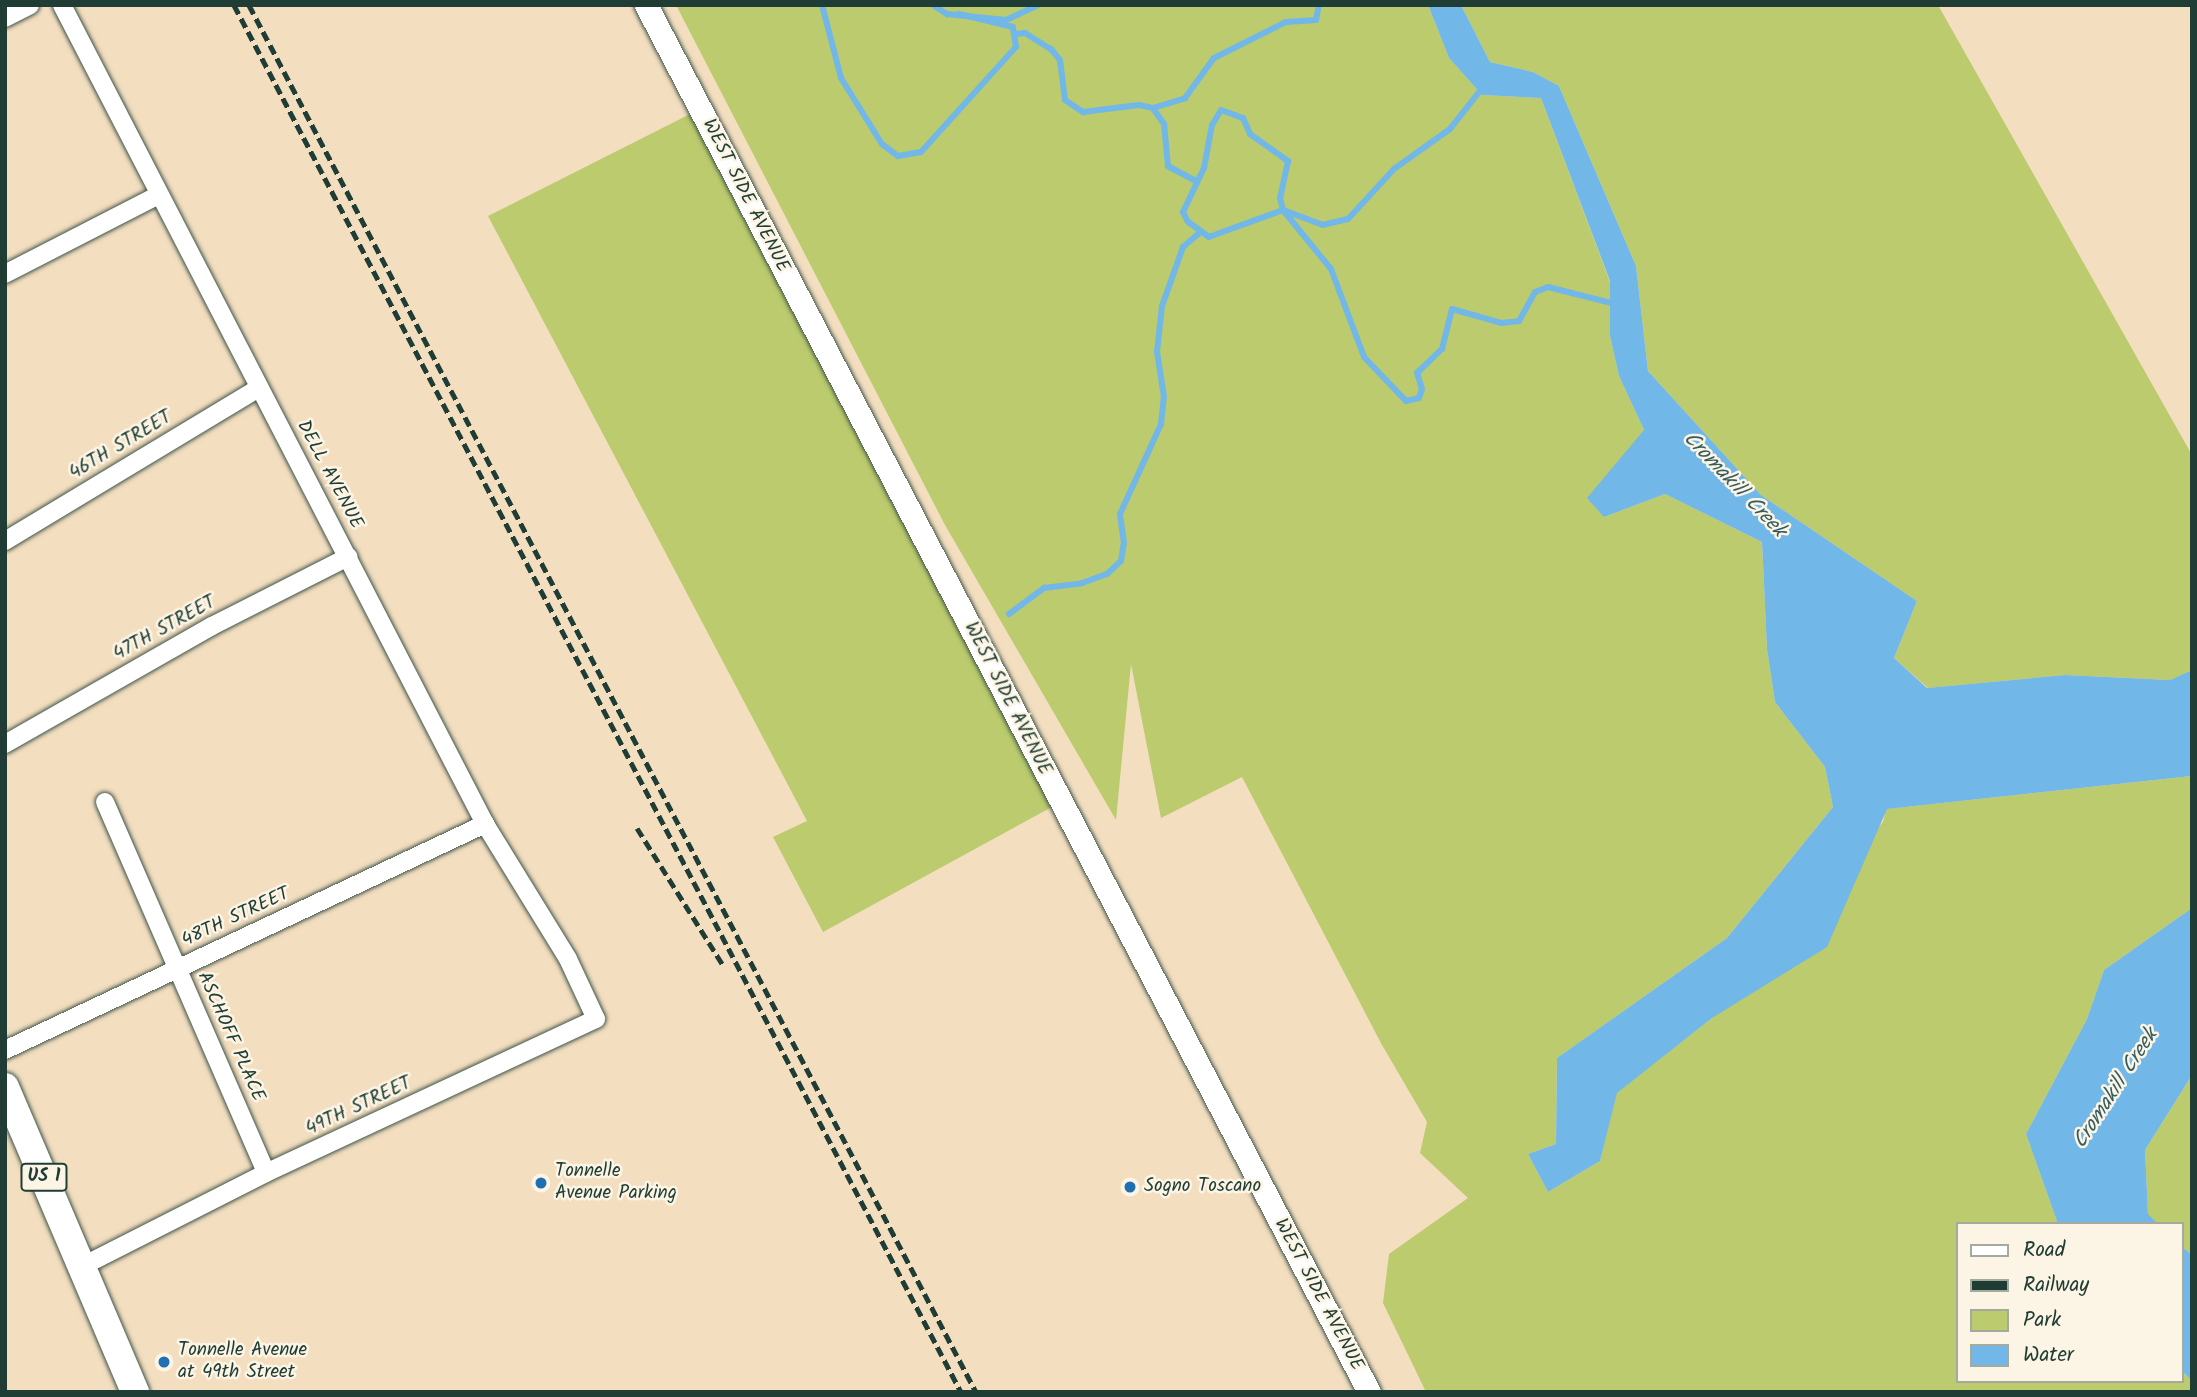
<!DOCTYPE html>
<html>
<head>
<meta charset="utf-8">
<style>
  body { margin:0 }
  #map { position:relative; width:2197px; height:1397px; overflow:hidden; background:#f4dec0; font-family:Kalam,sans-serif }
  div>[style] { position:absolute }
  .green>* { inset:0; background:#bbcb6d }
  .water>* { inset:0; background:#71b7e8 }
  .stream>* { height:6px; margin:-3px; padding:0 3px; transform-origin:3px; border-radius:3px; background:#71b7e8 }
  .roads { filter:drop-shadow(0 0 2px #3f5549) drop-shadow(0 0 2px #3f5549) }
  .minor>* { height:18px; margin:-9px; padding:0 9px; transform-origin:9px; border-radius:9px; background:#fff }
  .tertiary>* { height:23px; margin:-11.5px; padding:0 11.5px; transform-origin:11.5px; border-radius:11.5px; background:#fff }
  .primary>* { height:28px; margin:-14px; padding:0 14px; transform-origin:14px; border-radius:14px; background:#fff }
  .rail>* { height:5px; margin-top:-2.5px; transform-origin:0; background:repeating-linear-gradient(90deg,#1f3d34 0 10px,transparent 0 15px) }
  .dots>* { width:19px; height:19px; translate:-50% -50%; box-sizing:border-box; border:4px solid #fcf5e5; border-radius:50% }
  span { translate:-50% -50%; white-space:nowrap; text-align:center; line-height:1.15; -webkit-text-stroke:5px #fcf5e5; paint-order:stroke }
  .shield-label span { padding:2px 5px; background:#fcf5e5; border:2px solid; border-radius:5px; -webkit-text-stroke-width:0 }
  .shield-label { font-size:18px; color:#1f3d34; font-weight:700 }
  .street-label { font-size:19px; color:#1f3d34 }
  .poi-label { font-size:19px; color:#1f3d34 }
  .left { translate:0 -50%; text-align:left }
  .water-label { font-size:21px; color:#345c61; font-style:italic }
  .frame { position:absolute; inset:0; border:7px solid #1f3d34; pointer-events:none }
  .legend { position:absolute; left:1956px; top:1222px; width:228px; height:161px; box-sizing:border-box; background:#fcf5e5; border:2px solid #a4ab9e; margin:0; padding:9px 12px; list-style:none; font-size:21px; color:#1f3d34 }
  .legend li { display:flex; align-items:center; gap:14px; height:35px }
  .legend b { width:35px; border:2px solid #a4ab9e }
</style>
</head>
<body>
<div id="map">
  <div class="green">
    <div style="clip-path:polygon(676px 5px,1428px 5px,1449px 58px,1482px 95px,1541px 98px,1610px 282px,1610px 336px,1619px 376px,1644px 430px,1604px 517px,1665px 494px,1762px 542px,1767px 649px,1775px 702px,1825px 767px,1833px 807px,1727px 938px,1557px 1058px,1556px 1144px,1528px 1154px,1548px 1192px,1600px 1161px,1616px 1093px,1712px 1018px,1883px 822px,1886px 809px,2192px 776px,2192px 908px,2104px 970px,2087px 1019px,2026px 1134px,2058px 1224px,1957px 1224px,1957px 1381px,2181px 1381px,2181px 1370px,2192px 1381px,2192px 1392px,1426px 1392px,1383px 1303px,1389px 1254px,1468px 1198px,1420px 1153px,1427px 1122px,1382px 1045px,1242px 777px,1161px 818px,1131px 664px,1116px 820px,945px 525px)"></div>
    <div style="clip-path:polygon(1461px 5px,1938px 5px,2192px 455px,2192px 670px,2170px 680px,2065px 675px,1928px 688px,1894px 658px,1917px 601px,1761px 495px,1648px 371px,1636px 266px,1559px 86px,1533px 72px,1490px 62px)"></div>
    <div style="clip-path:polygon(700px 109px,1061px 802px,823px 932px,773px 837px,807px 821px,488px 216px)"></div>
    <div style="clip-path:polygon(2192px 1075px,2192px 1255px,2181px 1246px,2181px 1224px,2158px 1224px,2148px 1215px,2145px 1150px)"></div>
  </div>
  <div class="water">
    <div style="clip-path:polygon(1428px 5px,1461px 5px,1490px 62px,1533px 72px,1559px 86px,1636px 266px,1648px 371px,1761px 495px,1917px 601px,1894px 658px,1927px 688px,2065px 675px,2170px 680px,2192px 670px,2192px 776px,1887px 809px,1827px 947px,1712px 1018px,1617px 1093px,1600px 1161px,1548px 1192px,1528px 1154px,1556px 1144px,1557px 1058px,1727px 938px,1833px 807px,1825px 767px,1775px 702px,1767px 649px,1762px 542px,1665px 494px,1604px 517px,1587px 498px,1644px 430px,1619px 376px,1610px 336px,1610px 281px,1541px 98px,1482px 95px,1449px 58px)"></div>
    <div style="clip-path:polygon(2192px 908px,2192px 1075px,2145px 1150px,2148px 1214px,2158px 1224px,2058px 1224px,2026px 1134px,2087px 1019px,2104px 970px)"></div>
    <div style="clip-path:polygon(2181px 1246px,2192px 1255px,2192px 1381px,2181px 1370px)"></div>
  </div>
  <div class="stream">
    <div style="left:822px;top:5px;width:75px;rotate:75.4deg"></div>
    <div style="left:841px;top:78px;width:78px;rotate:58.2deg"></div>
    <div style="left:882px;top:144px;width:20px;rotate:37deg"></div>
    <div style="left:898px;top:156px;width:23px;rotate:-10deg"></div>
    <div style="left:921px;top:152px;width:142px;rotate:-47.9deg"></div>
    <div style="left:1016px;top:47px;width:20px;rotate:-99deg"></div>
    <div style="left:1013px;top:27px;width:56px;rotate:-166.5deg"></div>
    <div style="left:933px;top:5px;width:17px;rotate:33deg"></div>
    <div style="left:947px;top:14px;width:59px;rotate:5.8deg"></div>
    <div style="left:1006px;top:20px;width:35px;rotate:-25deg"></div>
    <div style="left:1015px;top:34px;width:10px;rotate:-6deg"></div>
    <div style="left:1025px;top:33px;width:31px;rotate:32deg"></div>
    <div style="left:1051px;top:49px;width:14px;rotate:51deg"></div>
    <div style="left:1060px;top:60px;width:40px;rotate:82.9deg"></div>
    <div style="left:1065px;top:100px;width:22px;rotate:34deg"></div>
    <div style="left:1083px;top:112px;width:56px;rotate:-7.1deg"></div>
    <div style="left:1139px;top:105px;width:14px;rotate:12deg"></div>
    <div style="left:1483px;top:87px;width:53px;rotate:128.2deg"></div>
    <div style="left:1450px;top:129px;width:69px;rotate:144.5deg"></div>
    <div style="left:1394px;top:169px;width:68px;rotate:132.6deg"></div>
    <div style="left:1348px;top:219px;width:26px;rotate:167deg"></div>
    <div style="left:1323px;top:225px;width:43px;rotate:-159.4deg"></div>
    <div style="left:1283px;top:210px;width:79px;rotate:160deg"></div>
    <div style="left:1209px;top:237px;width:26px;rotate:-144deg"></div>
    <div style="left:1188px;top:222px;width:11px;rotate:-117deg"></div>
    <div style="left:1183px;top:212px;width:49px;rotate:-64.5deg"></div>
    <div style="left:1204px;top:168px;width:44px;rotate:-79.5deg"></div>
    <div style="left:1212px;top:125px;width:17px;rotate:-59deg"></div>
    <div style="left:1221px;top:110px;width:23px;rotate:20deg"></div>
    <div style="left:1243px;top:118px;width:17px;rotate:66deg"></div>
    <div style="left:1250px;top:134px;width:47px;rotate:35.4deg"></div>
    <div style="left:1288px;top:161px;width:38px;rotate:102deg"></div>
    <div style="left:1280px;top:198px;width:12px;rotate:76deg"></div>
    <div style="left:1283px;top:210px;width:76px;rotate:50.9deg"></div>
    <div style="left:1331px;top:269px;width:94px;rotate:69.4deg"></div>
    <div style="left:1364px;top:357px;width:61px;rotate:46.3deg"></div>
    <div style="left:1406px;top:401px;width:13px;rotate:-13deg"></div>
    <div style="left:1419px;top:398px;width:9px;rotate:-72deg"></div>
    <div style="left:1422px;top:389px;width:17px;rotate:-107deg"></div>
    <div style="left:1417px;top:373px;width:35px;rotate:-44deg"></div>
    <div style="left:1442px;top:349px;width:41px;rotate:-76deg"></div>
    <div style="left:1452px;top:309px;width:51px;rotate:15.9deg"></div>
    <div style="left:1501px;top:323px;width:18px;rotate:-6deg"></div>
    <div style="left:1519px;top:321px;width:33px;rotate:-61deg"></div>
    <div style="left:1535px;top:292px;width:14px;rotate:-21deg"></div>
    <div style="left:1548px;top:287px;width:69px;rotate:14.2deg"></div>
    <div style="left:1196px;top:181px;width:32px;rotate:-152deg"></div>
    <div style="left:1168px;top:166px;width:42px;rotate:-95.4deg"></div>
    <div style="left:1164px;top:124px;width:19px;rotate:-125deg"></div>
    <div style="left:1153px;top:108px;width:34px;rotate:-17deg"></div>
    <div style="left:1185px;top:98px;width:49px;rotate:-54.1deg"></div>
    <div style="left:1214px;top:58px;width:80px;rotate:-26.6deg"></div>
    <div style="left:1286px;top:22px;width:30px;rotate:-4deg"></div>
    <div style="left:1316px;top:20px;width:15px;rotate:-79deg"></div>
    <div style="left:1009px;top:614px;width:44px;rotate:-36.6deg"></div>
    <div style="left:1044px;top:588px;width:38px;rotate:-7deg"></div>
    <div style="left:1082px;top:583px;width:27px;rotate:-20deg"></div>
    <div style="left:1107px;top:574px;width:19px;rotate:-43deg"></div>
    <div style="left:1121px;top:561px;width:18px;rotate:-81deg"></div>
    <div style="left:1124px;top:543px;width:29px;rotate:-98deg"></div>
    <div style="left:1120px;top:514px;width:99px;rotate:-65.5deg"></div>
    <div style="left:1161px;top:424px;width:27px;rotate:-84deg"></div>
    <div style="left:1164px;top:397px;width:46px;rotate:-98.8deg"></div>
    <div style="left:1157px;top:352px;width:46px;rotate:-83.8deg"></div>
    <div style="left:1162px;top:306px;width:63px;rotate:-70.4deg"></div>
    <div style="left:1183px;top:247px;width:23px;rotate:-41deg"></div>
  </div>
  <div class="roads">
    <div class="minor">
      <div style="left:62px;top:5px;width:922px;rotate:62.68deg"></div>
      <div style="left:485px;top:824px;width:158px;rotate:58.4deg"></div>
      <div style="left:568px;top:959px;width:66px;rotate:65deg"></div>
      <div style="left:596px;top:1019px;width:364px;rotate:155deg"></div>
      <div style="left:266px;top:1173px;width:205px;rotate:153.1deg"></div>
      <div style="left:5px;top:18px;width:28px;rotate:-27deg"></div>
      <div style="left:5px;top:274px;width:173px;rotate:-27.2deg"></div>
      <div style="left:5px;top:541px;width:297px;rotate:-31.1deg"></div>
      <div style="left:5px;top:744px;width:238px;rotate:-29.7deg"></div>
      <div style="left:212px;top:626px;width:153px;rotate:-26.9deg"></div>
      <div style="left:105px;top:802px;width:404px;rotate:66.5deg"></div>
      <div style="left:5px;top:1050px;width:531px;rotate:-25.21deg"></div>
    </div>
    <div class="tertiary">
      <div style="left:646px;top:5px;width:1564px;rotate:62.47deg"></div>
    </div>
    <div class="primary">
      <div style="left:5px;top:1087px;width:332px;rotate:66.9deg"></div>
    </div>
  </div>
  <div class="rail">
    <div style="left:234px;top:5px;width:1566px;rotate:62.34deg"></div>
    <div style="left:249px;top:5px;width:1566px;rotate:62.34deg"></div>
    <div style="left:637px;top:828px;width:162px;rotate:57.9deg"></div>
  </div>
  <div class="dots">
    <div style="left:541px;top:1183px;background:#1f6fb2"></div>
    <div style="left:1130px;top:1187px;background:#1f6fb2"></div>
    <div style="left:164px;top:1362px;background:#1f6fb2"></div>
  </div>
  <div class="shield-label">
    <span style="left:44px;top:1177px">US 1</span>
  </div>
  <div class="street-label">
    <span style="left:745px;top:196px;rotate:63deg">WEST SIDE AVENUE</span>
    <span style="left:121px;top:446px;rotate:-31deg">46TH STREET</span>
    <span style="left:329px;top:475px;rotate:62deg">DELL AVENUE</span>
    <span style="left:165px;top:629px;rotate:-29deg">47TH STREET</span>
    <span style="left:1007px;top:699px;rotate:63deg">WEST SIDE AVENUE</span>
    <span style="left:236px;top:918px;rotate:-25deg">48TH STREET</span>
    <span style="left:230px;top:1037px;rotate:66deg">ASCHOFF PLACE</span>
    <span style="left:359px;top:1107px;rotate:-25deg">49TH STREET</span>
    <span style="left:1318px;top:1295px;rotate:62deg">WEST SIDE AVENUE</span>
  </div>
  <div class="poi-label">
    <span class="left" style="left:555px;top:1183px">Tonnelle<br>Avenue Parking</span>
    <span class="left" style="left:1144px;top:1187px">Sogno Toscano</span>
    <span class="left" style="left:178px;top:1362px">Tonnelle Avenue<br>at 49th Street</span>
  </div>
  <div class="water-label">
    <span style="left:1734px;top:485px;rotate:46deg">Cromakill Creek</span>
    <span style="left:2116px;top:1089px;rotate:-57deg">Cromakill Creek</span>
  </div>
  <div class="frame"></div>
  <ul class="legend">
  <li><b style="height:9px;background:#fff"></b>Road</li>
  <li><b style="height:9px;background:#1f3d34"></b>Railway</li>
  <li><b style="height:19px;background:#bbcb6d"></b>Park</li>
  <li><b style="height:19px;background:#71b7e8"></b>Water</li>
  </ul>
</div>
</body>
</html>
